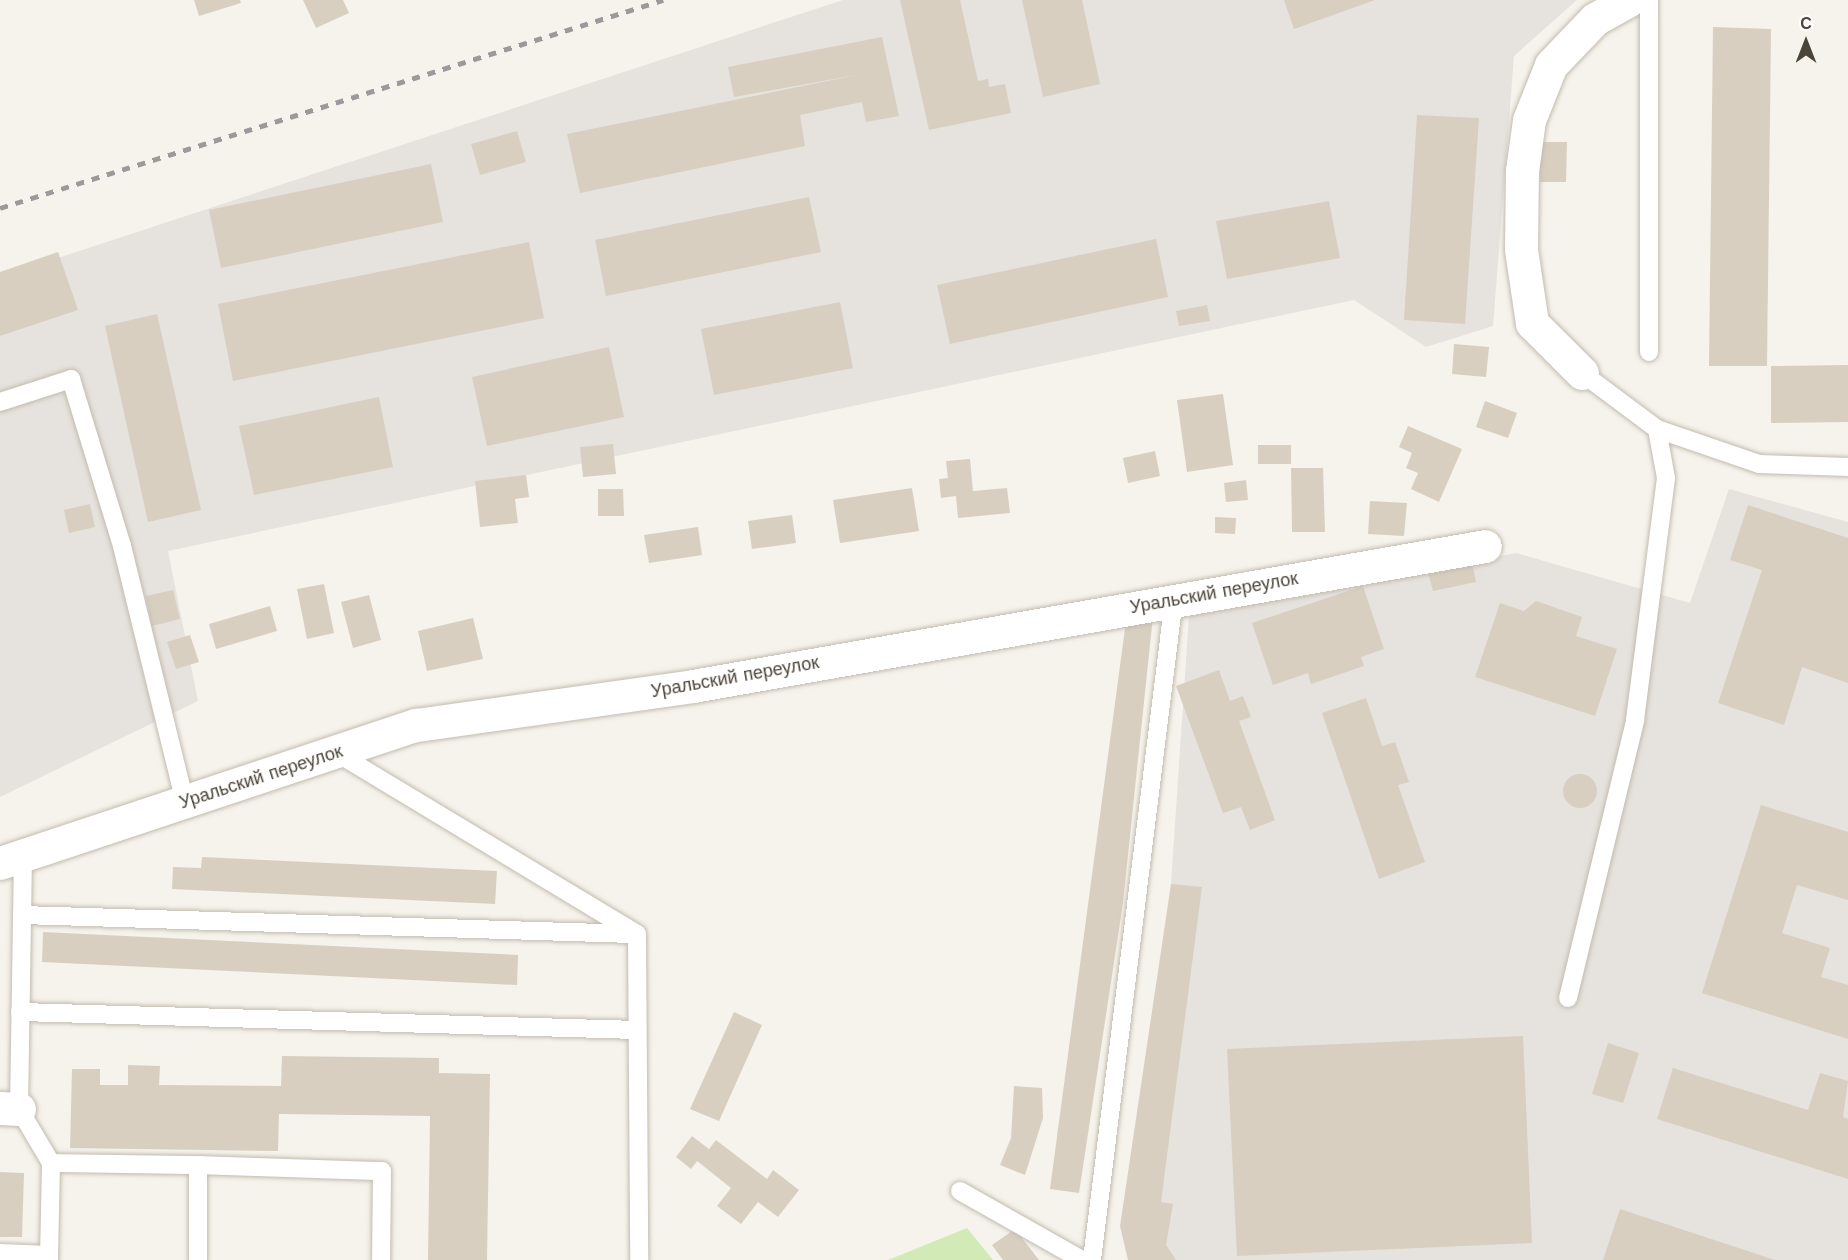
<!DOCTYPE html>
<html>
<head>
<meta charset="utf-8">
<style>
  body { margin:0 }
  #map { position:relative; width:1848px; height:1260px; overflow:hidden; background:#f6f3ec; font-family:"Work Sans",sans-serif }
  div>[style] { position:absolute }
  .industrial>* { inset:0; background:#e6e2dd }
  .green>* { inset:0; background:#d2eab5 }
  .building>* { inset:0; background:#d8cfc1 }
  .round { border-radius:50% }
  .roads { filter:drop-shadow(0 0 2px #c2bbae) drop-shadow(0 0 2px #c2bbae) }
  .lane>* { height:18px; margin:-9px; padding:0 9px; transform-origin:9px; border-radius:9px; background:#fff }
  .street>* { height:33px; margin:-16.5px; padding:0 16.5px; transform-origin:16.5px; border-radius:16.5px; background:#fff }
  .rail>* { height:4.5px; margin-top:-2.25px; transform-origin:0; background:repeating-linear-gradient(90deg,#9a9a9a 0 8px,transparent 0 16px) }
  span { translate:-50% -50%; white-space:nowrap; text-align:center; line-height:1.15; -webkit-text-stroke:5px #fff; paint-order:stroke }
  .street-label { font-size:18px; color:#4b4439 }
  .north { position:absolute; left:1776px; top:12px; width:60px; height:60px; -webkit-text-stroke:4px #fff; paint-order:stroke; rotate:0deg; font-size:16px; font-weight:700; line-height:24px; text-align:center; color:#4b4439 }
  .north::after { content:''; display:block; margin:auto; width:21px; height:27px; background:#4b4439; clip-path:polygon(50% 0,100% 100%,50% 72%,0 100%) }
</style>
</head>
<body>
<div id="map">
  <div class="industrial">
    <div style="clip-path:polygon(843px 0,1577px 0,1514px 56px,1493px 326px,1426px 347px,1354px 300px,168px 551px,198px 701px,0 797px,0 277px)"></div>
    <div style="clip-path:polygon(1729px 489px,1848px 522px,1848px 1260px,1128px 1260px,1171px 884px,1189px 615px,1516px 553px,1690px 603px)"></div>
  </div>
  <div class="green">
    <div style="clip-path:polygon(967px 1228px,993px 1260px,888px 1260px)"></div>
  </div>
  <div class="building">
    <div style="clip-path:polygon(194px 0,240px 0,241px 3px,199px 16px)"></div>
    <div style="clip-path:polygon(303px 0,343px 0,349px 13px,316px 28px)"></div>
    <div style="clip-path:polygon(900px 0,960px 0,978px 81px,988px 79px,989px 87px,1005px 84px,1011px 113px,929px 130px)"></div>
    <div style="clip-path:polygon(1022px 0,1082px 0,1100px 84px,1043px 97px)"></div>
    <div style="clip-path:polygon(1284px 0,1375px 0,1294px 29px)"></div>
    <div style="clip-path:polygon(1713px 27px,1771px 29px,1767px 366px,1709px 366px)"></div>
    <div style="clip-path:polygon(882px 37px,899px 116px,866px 122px,862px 102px,800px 115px,805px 146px,580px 193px,567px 134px,862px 74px,734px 97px,728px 67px)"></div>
    <div style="clip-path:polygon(1417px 115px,1479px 118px,1465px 324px,1404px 320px)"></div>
    <div style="clip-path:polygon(517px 131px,526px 162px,480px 175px,471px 144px)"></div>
    <div style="clip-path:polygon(1540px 142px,1567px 142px,1566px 182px,1540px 182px)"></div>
    <div style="clip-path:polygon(431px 164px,443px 222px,221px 268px,209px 210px)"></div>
    <div style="clip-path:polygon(809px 197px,821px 252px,606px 296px,595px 240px)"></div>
    <div style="clip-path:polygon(1329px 201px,1340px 258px,1227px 279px,1216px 221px)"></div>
    <div style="clip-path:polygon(1156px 239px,1168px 297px,950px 344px,937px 285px)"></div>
    <div style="clip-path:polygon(529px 242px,544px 318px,233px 381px,218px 304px)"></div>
    <div style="clip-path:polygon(58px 252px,78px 310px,0 336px,0 272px)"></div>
    <div style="clip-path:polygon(840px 302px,853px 368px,714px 395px,701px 329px)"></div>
    <div style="clip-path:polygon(1207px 305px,1210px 321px,1179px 326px,1176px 311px)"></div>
    <div style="clip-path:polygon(157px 314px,201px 510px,148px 522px,105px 326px)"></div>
    <div style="clip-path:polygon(1454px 344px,1489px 347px,1486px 377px,1452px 374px)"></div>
    <div style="clip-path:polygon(609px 347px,624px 417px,487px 446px,472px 377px)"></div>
    <div style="clip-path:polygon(1848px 365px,1848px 422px,1771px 423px,1771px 366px)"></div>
    <div style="clip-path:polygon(1223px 394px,1233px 465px,1187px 472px,1177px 400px)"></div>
    <div style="clip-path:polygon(379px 397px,393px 467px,254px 495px,239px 426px)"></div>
    <div style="clip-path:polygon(1485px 401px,1517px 413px,1508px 438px,1476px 427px)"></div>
    <div style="clip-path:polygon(1408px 426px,1462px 449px,1439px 502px,1411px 489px,1418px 473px,1406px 468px,1412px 453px,1399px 447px)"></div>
    <div style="clip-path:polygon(613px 444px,616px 474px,583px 477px,580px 447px)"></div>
    <div style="clip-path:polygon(1258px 445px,1291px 445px,1291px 464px,1258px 464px)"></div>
    <div style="clip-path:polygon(1155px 451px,1160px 476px,1128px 483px,1123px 458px)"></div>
    <div style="clip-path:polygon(970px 459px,973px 491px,1007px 488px,1010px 513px,958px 518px,956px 496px,941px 498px,939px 479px,948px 478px,946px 461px)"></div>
    <div style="clip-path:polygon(1291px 468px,1323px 468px,1325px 532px,1292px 532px)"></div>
    <div style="clip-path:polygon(526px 475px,529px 497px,515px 499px,518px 523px,480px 527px,475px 481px)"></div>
    <div style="clip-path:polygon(1246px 480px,1248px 500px,1226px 502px,1224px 483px)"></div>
    <div style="clip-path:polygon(912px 488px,919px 531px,840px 543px,833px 500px)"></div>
    <div style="clip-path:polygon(598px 489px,623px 489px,624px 516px,598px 516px)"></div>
    <div style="clip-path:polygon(1370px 501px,1407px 503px,1404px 536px,1368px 534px)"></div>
    <div style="clip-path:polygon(90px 504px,95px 527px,69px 533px,64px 510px)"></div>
    <div style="clip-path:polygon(1748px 505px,1848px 538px,1848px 683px,1802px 667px,1784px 725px,1718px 703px,1762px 570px,1730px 560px)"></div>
    <div style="clip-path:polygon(792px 515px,796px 543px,752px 549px,748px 521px)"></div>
    <div style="clip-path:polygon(1215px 517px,1236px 518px,1235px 534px,1215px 533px)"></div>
    <div style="clip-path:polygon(698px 527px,702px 555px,649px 563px,644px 535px)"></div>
    <div style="clip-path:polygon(1472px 563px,1476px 582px,1433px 591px,1428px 573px)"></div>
    <div style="clip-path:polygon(324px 584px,334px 633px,307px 639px,297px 589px)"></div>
    <div style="clip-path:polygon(1363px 586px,1384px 649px,1361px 657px,1364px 666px,1311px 684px,1308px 673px,1273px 685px,1252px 623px)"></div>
    <div style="clip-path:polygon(173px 590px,180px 619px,152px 626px,146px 596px)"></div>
    <div style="clip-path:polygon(369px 595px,381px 640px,353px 648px,341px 602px)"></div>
    <div style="clip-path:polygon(1536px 601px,1582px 617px,1576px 636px,1617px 649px,1595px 716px,1475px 677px,1500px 603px,1524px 611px)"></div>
    <div style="clip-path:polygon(270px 606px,277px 631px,216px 649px,209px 624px)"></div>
    <div style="clip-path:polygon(1153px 616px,1123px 903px,1079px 1193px,1050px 1189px,1126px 621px)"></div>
    <div style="clip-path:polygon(473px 618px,483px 659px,427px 671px,418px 631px)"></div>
    <div style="clip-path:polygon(190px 635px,199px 662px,176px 669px,167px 642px)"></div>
    <div style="clip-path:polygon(1219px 670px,1230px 701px,1243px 696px,1251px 717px,1239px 721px,1275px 820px,1250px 830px,1241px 807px,1223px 813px,1176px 686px)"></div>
    <div style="clip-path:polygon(1366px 698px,1382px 746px,1395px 742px,1409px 782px,1398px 785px,1425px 862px,1379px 879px,1322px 713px)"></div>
    <div class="round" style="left:1563px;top:774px;width:34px;height:34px"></div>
    <div style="clip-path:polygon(1761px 805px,1848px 832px,1848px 900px,1797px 885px,1782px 933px,1830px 948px,1821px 977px,1848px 985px,1848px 1039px,1702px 993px)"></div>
    <div style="clip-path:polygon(202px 857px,497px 871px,495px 904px,172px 889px,173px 867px,201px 868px)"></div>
    <div style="clip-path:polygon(1171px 884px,1202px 887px,1161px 1202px,1173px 1204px,1166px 1245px,1176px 1260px,1128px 1260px,1120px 1226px)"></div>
    <div style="clip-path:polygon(43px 932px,518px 955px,517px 985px,42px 962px)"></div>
    <div style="clip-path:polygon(734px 1012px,762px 1025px,719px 1121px,690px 1109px)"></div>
    <div style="clip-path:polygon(1523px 1036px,1532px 1243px,1237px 1256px,1227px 1049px)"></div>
    <div style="clip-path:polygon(1608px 1043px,1639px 1053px,1623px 1103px,1592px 1094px)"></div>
    <div style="clip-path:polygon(282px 1056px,439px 1058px,439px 1073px,490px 1074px,487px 1260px,428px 1260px,430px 1116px,279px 1114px,278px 1151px,70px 1148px,72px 1069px,100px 1069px,100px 1085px,128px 1085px,128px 1065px,160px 1066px,159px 1085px,281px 1086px)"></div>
    <div style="clip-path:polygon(1673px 1068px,1808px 1110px,1820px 1073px,1848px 1081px,1843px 1117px,1848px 1119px,1848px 1179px,1657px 1119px)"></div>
    <div style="clip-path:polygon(1014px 1086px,1042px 1088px,1043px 1118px,1025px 1175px,1000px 1165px,1011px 1138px)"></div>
    <div style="clip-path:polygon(692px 1136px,709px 1149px,716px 1140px,767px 1179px,773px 1170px,799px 1190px,778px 1217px,758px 1202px,741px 1224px,717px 1206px,731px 1188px,697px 1161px,691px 1169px,676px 1157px)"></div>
    <div style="clip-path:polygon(0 1172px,24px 1173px,22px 1237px,0 1237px)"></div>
    <div style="clip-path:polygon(1620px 1209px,1775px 1260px,1603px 1260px)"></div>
    <div style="clip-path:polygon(1015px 1229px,1039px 1260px,1003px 1260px,992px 1245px)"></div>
  </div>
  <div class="roads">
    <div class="lane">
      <div style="left:1649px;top:0;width:352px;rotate:90deg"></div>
      <div style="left:0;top:402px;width:75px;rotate:-17.9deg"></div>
      <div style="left:71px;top:379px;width:175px;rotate:73deg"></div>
      <div style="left:122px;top:546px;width:265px;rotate:76.2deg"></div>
      <div style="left:1657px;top:429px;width:108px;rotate:18.9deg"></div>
      <div style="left:1759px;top:464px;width:89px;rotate:1.9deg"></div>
      <div style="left:337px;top:753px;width:350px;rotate:31.1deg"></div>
      <div style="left:637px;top:934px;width:326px;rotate:89.6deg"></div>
      <div style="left:23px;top:855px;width:254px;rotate:90.9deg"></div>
      <div style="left:19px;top:1109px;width:63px;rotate:59.3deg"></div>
      <div style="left:51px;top:1163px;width:97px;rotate:91.2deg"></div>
      <div style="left:22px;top:915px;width:613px;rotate:1.78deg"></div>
      <div style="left:1568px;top:998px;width:286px;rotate:-76.4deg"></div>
      <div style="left:1635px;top:720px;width:244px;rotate:-82.7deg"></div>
      <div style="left:1666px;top:478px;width:50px;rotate:-100.4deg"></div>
      <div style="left:1657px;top:429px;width:94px;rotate:-143.3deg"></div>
      <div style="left:20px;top:1012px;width:617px;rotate:1.67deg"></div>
      <div style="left:51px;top:1163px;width:147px;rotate:0.8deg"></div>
      <div style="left:198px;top:1165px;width:95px;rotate:90deg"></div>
      <div style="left:198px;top:1165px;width:184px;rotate:1.9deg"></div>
      <div style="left:382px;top:1171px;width:89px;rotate:90.6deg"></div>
      <div style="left:960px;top:1191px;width:140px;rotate:29.5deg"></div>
      <div style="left:0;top:1253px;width:49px;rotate:2.3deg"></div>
      <div style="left:1092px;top:1260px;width:666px;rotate:-82.93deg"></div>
    </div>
    <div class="street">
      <div style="left:1582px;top:373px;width:71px;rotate:-135deg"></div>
      <div style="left:1532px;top:323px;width:75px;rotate:-98.5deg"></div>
      <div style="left:1521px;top:249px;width:78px;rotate:-89.3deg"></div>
      <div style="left:1522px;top:171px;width:51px;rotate:-82.2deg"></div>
      <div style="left:1529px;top:120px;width:59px;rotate:-68.2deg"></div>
      <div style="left:1551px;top:65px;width:64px;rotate:-46.3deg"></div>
      <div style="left:1595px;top:19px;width:39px;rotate:-29deg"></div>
      <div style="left:0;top:863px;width:438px;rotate:-18.4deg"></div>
      <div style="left:416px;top:725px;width:280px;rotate:-8deg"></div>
      <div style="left:693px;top:686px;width:804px;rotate:-10.02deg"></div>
      <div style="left:0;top:1108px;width:19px;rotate:3deg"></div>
    </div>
  </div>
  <div class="rail">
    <div style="left:0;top:208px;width:695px;rotate:-17.42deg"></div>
  </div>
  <div class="street-label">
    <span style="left:1214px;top:593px;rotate:-10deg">Уральский переулок</span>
    <span style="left:735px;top:677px;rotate:-10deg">Уральский переулок</span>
    <span style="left:261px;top:777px;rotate:-18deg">Уральский переулок</span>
  </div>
  <div class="north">С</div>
</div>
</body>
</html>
